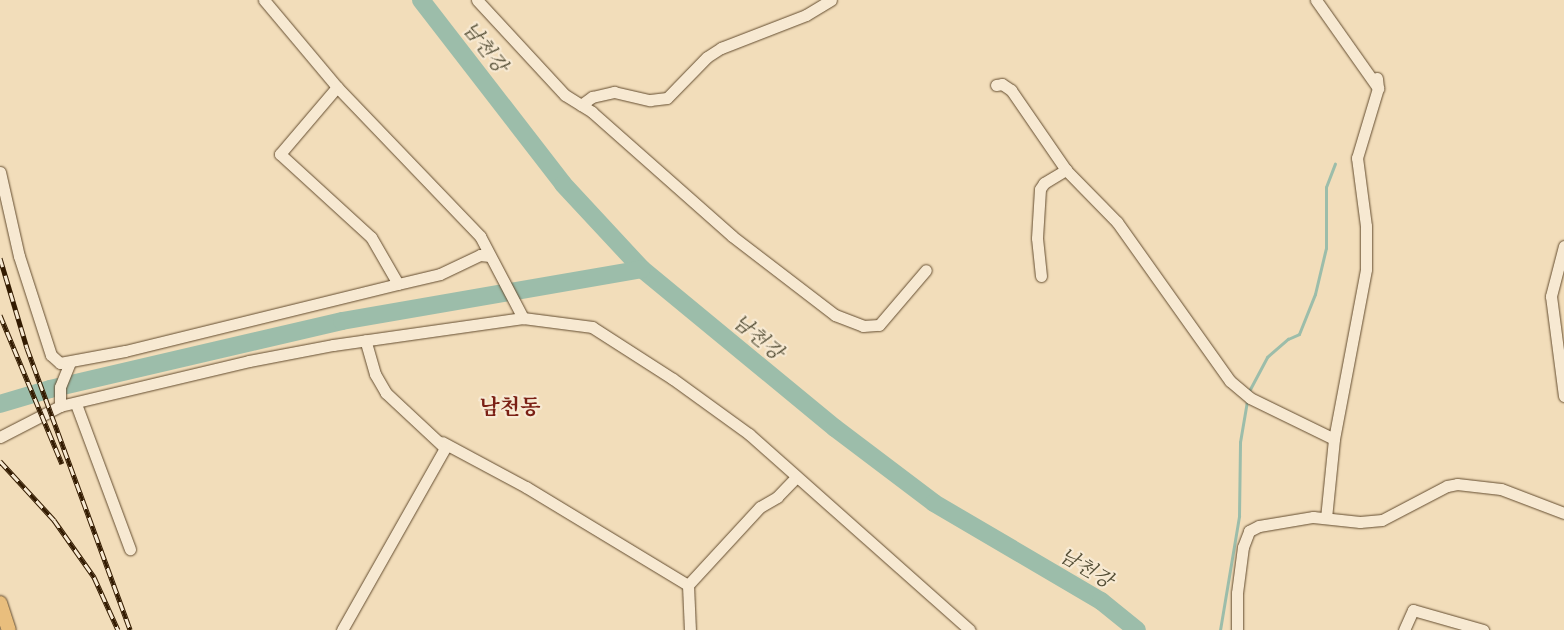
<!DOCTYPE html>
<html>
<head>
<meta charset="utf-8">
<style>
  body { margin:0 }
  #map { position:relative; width:1564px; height:630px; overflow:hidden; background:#f2ddba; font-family:Alegreya,"Noto Serif KR",serif }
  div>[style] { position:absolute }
  .stream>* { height:3px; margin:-1.5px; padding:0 1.5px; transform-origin:1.5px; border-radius:1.5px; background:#9cbdaa }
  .river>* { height:18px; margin:-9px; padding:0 9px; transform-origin:9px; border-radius:9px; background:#9cbdaa }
  .roads { filter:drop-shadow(0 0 1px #634c2f) drop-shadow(0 0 1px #634c2f) }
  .minor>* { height:11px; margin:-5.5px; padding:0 5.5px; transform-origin:5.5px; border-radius:5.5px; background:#f7e9d2 }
  .major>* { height:14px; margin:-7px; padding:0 7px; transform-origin:7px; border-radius:7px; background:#e9be7d }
  .rail>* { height:5px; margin-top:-2.5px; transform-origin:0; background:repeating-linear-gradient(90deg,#f7e9d2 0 9px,#331b01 0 18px); box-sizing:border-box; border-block:1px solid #331b01 }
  span { translate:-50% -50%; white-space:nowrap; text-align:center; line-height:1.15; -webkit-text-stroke:4.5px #f7e9d2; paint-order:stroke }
  .water-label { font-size:20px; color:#524c34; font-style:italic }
  .quarter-label { font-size:21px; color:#7a1f14; font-weight:700 }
</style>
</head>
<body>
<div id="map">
  <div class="stream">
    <div style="left:1249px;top:391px;width:38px;rotate:-62deg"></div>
    <div style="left:1267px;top:357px;width:28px;rotate:-41deg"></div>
    <div style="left:1288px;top:339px;width:12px;rotate:-24deg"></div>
    <div style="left:1299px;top:334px;width:43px;rotate:-68.2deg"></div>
    <div style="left:1315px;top:294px;width:47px;rotate:-76.6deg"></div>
    <div style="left:1326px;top:248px;width:61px;rotate:-90deg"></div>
    <div style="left:1326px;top:187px;width:25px;rotate:-69deg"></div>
    <div style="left:1220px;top:630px;width:116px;rotate:-80.5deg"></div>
    <div style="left:1239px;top:516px;width:74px;rotate:-89.2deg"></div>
    <div style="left:1240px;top:442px;width:42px;rotate:-80.3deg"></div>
  </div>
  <div class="river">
    <div style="left:421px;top:0;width:232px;rotate:52.3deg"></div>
    <div style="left:563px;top:184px;width:116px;rotate:47.1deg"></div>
    <div style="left:642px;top:269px;width:250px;rotate:39.5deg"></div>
    <div style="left:835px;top:428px;width:124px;rotate:37.1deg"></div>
    <div style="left:934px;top:503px;width:194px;rotate:30.4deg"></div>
    <div style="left:1101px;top:601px;width:46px;rotate:38.9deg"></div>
    <div style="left:0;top:404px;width:52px;rotate:-16.7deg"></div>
    <div style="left:50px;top:389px;width:300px;rotate:-13.1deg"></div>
    <div style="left:342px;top:321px;width:304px;rotate:-9.8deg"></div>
  </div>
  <div class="roads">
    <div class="minor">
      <div style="left:264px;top:0;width:114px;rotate:50deg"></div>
      <div style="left:337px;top:87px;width:207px;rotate:46.2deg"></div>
      <div style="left:480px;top:236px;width:93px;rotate:62.3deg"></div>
      <div style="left:477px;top:0;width:129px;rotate:47.2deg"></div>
      <div style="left:565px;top:95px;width:32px;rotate:32deg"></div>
      <div style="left:592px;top:112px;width:187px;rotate:41.5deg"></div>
      <div style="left:732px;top:236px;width:130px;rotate:37.5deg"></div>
      <div style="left:835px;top:315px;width:30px;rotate:21deg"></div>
      <div style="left:863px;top:326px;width:16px;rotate:-4deg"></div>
      <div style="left:879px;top:325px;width:72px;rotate:-49.5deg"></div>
      <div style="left:1316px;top:0;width:108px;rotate:54.8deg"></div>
      <div style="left:996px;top:85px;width:6px;rotate:-9deg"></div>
      <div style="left:1002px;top:84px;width:11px;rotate:34deg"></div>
      <div style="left:1011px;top:90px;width:97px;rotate:55.5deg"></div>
      <div style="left:1066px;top:170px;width:73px;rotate:45.6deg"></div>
      <div style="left:1117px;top:222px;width:195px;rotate:54.6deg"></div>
      <div style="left:1230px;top:381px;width:26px;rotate:40deg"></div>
      <div style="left:1250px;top:398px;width:93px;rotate:26deg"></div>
      <div style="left:337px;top:87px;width:88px;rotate:130.4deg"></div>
      <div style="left:280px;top:154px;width:123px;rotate:42.4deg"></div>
      <div style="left:371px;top:237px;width:54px;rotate:60.1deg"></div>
      <div style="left:581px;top:105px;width:14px;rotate:-36deg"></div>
      <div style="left:592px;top:97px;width:23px;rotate:-13deg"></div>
      <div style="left:614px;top:92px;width:37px;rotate:13deg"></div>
      <div style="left:650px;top:100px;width:17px;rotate:-7deg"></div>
      <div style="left:667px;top:98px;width:57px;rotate:-45.7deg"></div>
      <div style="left:707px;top:57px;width:17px;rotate:-33deg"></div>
      <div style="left:721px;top:48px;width:91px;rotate:-21.2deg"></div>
      <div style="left:806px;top:15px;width:29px;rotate:-31deg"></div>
      <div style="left:0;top:172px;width:86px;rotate:77.3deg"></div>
      <div style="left:19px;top:256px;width:104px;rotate:72.1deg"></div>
      <div style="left:51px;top:355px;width:12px;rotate:42deg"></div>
      <div style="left:60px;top:363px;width:66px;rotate:-10.5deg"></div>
      <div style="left:125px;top:351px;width:281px;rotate:-13.8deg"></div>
      <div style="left:398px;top:284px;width:43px;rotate:-13.4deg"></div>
      <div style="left:440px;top:274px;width:44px;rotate:-25.4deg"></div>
      <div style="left:480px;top:255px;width:10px;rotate:6deg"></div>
      <div style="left:1564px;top:246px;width:52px;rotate:104.6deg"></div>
      <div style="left:1551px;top:296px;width:101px;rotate:82.6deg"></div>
      <div style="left:1041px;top:276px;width:38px;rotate:-96deg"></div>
      <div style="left:1037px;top:238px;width:49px;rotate:-86.5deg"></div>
      <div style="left:1040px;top:189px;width:7px;rotate:-56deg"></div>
      <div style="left:1044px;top:183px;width:26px;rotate:-31deg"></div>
      <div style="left:76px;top:404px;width:155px;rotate:69.6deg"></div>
      <div style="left:60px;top:406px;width:19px;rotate:-90deg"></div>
      <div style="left:60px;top:387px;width:27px;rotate:-68deg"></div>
      <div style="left:0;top:437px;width:68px;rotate:-27.3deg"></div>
      <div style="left:60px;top:406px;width:194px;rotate:-13.4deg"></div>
      <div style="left:249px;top:361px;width:86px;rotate:-10.8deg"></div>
      <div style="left:333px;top:345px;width:192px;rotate:-8.1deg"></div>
      <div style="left:523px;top:318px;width:70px;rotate:7.4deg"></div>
      <div style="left:592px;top:327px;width:96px;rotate:32.7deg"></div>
      <div style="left:673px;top:379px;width:94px;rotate:35.9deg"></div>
      <div style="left:749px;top:434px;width:295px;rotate:41.6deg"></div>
      <div style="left:442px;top:442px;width:95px;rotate:28.2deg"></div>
      <div style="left:526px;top:487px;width:189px;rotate:31.2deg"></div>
      <div style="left:688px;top:585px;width:106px;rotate:-47.3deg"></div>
      <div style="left:760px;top:507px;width:20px;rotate:-30deg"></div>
      <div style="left:777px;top:497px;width:28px;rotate:-46deg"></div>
      <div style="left:1326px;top:518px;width:79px;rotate:-84.2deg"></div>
      <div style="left:1334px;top:439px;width:173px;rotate:-79.3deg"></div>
      <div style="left:1366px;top:269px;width:43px;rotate:-90deg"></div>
      <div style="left:1366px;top:226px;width:69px;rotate:-97.5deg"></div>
      <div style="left:1357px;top:158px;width:73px;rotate:-73.3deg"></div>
      <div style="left:1378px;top:88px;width:10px;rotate:-96deg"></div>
      <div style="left:688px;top:585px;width:45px;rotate:87.5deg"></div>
      <div style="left:342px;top:630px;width:209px;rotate:-60.5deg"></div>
      <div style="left:445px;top:448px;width:81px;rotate:-137deg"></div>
      <div style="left:386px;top:393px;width:22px;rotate:-120deg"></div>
      <div style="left:375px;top:374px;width:35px;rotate:-106deg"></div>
      <div style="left:1237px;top:630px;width:37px;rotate:-90deg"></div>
      <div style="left:1237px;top:593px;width:46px;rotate:-82.6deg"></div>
      <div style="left:1243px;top:547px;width:17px;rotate:-69deg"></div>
      <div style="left:1249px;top:531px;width:11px;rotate:-27deg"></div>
      <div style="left:1259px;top:526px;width:55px;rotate:-9.5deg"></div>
      <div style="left:1313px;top:517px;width:47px;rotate:6.1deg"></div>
      <div style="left:1360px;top:522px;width:22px;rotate:-5deg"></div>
      <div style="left:1382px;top:520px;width:73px;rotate:-27.6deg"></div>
      <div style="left:1447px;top:486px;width:10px;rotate:-11deg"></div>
      <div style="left:1457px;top:484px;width:44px;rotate:6.5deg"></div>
      <div style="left:1501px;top:489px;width:67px;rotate:20.9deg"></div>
      <div style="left:1404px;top:630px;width:22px;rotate:-66deg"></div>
      <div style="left:1413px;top:610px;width:73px;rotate:15.9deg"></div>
    </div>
    <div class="major">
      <div style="left:0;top:603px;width:28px;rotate:72deg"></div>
    </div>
  </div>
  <div class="rail">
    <div style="left:0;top:258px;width:94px;rotate:73.3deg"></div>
    <div style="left:27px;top:348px;width:300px;rotate:69.9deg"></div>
    <div style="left:0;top:315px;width:161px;rotate:67.4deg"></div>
    <div style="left:0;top:461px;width:80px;rotate:47.5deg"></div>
    <div style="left:54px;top:520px;width:70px;rotate:54.9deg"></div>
    <div style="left:94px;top:577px;width:58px;rotate:65.6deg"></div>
  </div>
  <div class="water-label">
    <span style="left:485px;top:47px;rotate:52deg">남천강</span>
    <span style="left:758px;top:337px;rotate:40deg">남천강</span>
    <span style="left:1086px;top:568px;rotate:31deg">남천강</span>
  </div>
  <div class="quarter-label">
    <span style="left:510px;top:407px">남천동</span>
  </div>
</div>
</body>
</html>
